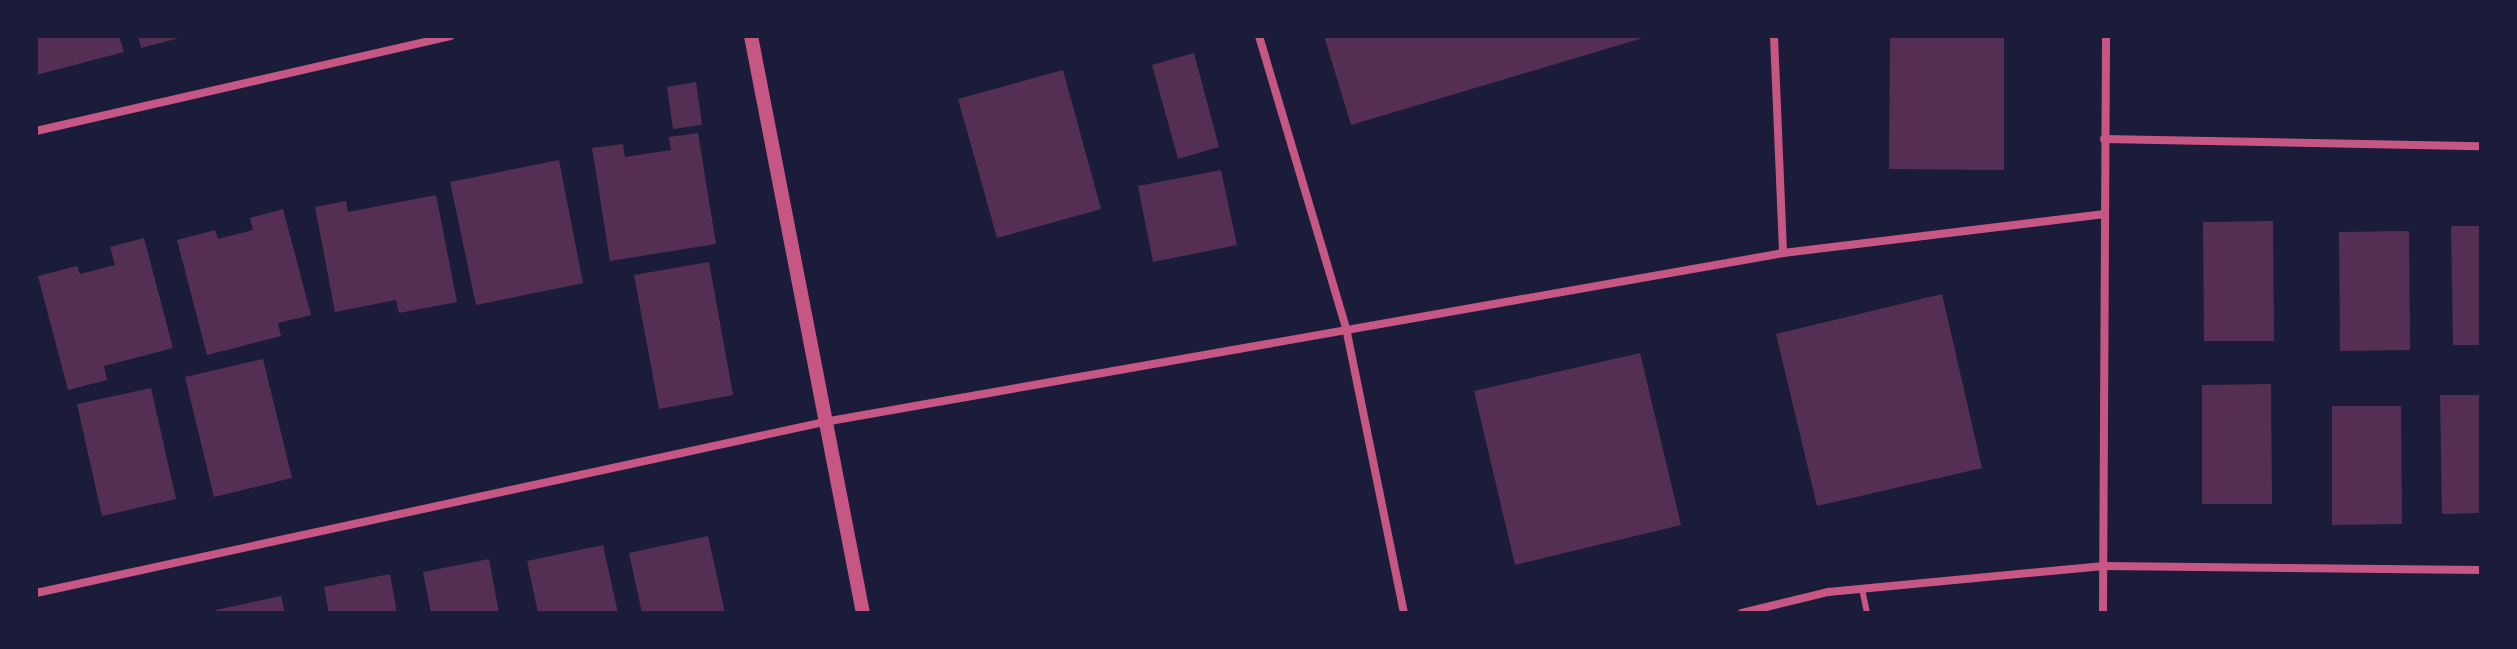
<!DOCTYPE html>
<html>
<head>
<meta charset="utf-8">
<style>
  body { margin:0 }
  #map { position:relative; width:2517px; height:649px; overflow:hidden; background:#1b1b3a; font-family:"Exo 2",sans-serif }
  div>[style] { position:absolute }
  .building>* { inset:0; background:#542f53 }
  .service>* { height:6px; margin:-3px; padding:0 3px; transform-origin:3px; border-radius:3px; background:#c65784 }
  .minor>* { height:8px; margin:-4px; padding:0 4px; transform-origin:4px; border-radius:4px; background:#c65784 }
  .tertiary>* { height:14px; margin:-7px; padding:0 7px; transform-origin:7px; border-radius:7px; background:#c65784 }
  span { translate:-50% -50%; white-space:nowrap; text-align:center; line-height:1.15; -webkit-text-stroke:6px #1b1b3a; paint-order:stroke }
  .frame { position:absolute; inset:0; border:38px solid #1b1b3a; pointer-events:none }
</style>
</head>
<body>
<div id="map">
  <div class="building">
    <div style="clip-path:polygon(36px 36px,119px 36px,124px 52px,36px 75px)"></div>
    <div style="clip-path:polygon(138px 36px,183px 36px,183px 37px,141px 48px)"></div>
    <div style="clip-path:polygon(1324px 36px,1646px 36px,1646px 37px,1351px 125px)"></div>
    <div style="clip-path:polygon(1890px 36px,2004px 36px,2004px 170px,1889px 169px)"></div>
    <div style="clip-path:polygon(1194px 53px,1219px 147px,1178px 159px,1152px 65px)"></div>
    <div style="clip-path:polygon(1063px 70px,1101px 209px,997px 238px,958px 99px)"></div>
    <div style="clip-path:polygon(696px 82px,702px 125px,673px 129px,667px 87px)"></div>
    <div style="clip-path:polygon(698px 133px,716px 244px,610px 261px,592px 148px,623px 144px,625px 157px,671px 150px,669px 137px)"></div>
    <div style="clip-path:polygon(559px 160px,583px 283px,476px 305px,450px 182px)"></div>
    <div style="clip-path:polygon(1221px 170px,1237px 245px,1153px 262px,1138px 186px)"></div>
    <div style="clip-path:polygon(436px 195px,457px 302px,399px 313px,396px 300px,335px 312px,315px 207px,346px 201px,348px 212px)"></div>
    <div style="clip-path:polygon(283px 209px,311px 315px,278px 323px,281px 336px,207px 355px,177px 240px,215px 230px,218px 239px,253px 230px,250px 218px)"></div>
    <div style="clip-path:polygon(2273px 221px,2274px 341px,2204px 341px,2203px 222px)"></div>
    <div style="clip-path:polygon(2451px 226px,2481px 226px,2481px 345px,2453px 345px)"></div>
    <div style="clip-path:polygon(2409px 231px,2410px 350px,2340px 351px,2339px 232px)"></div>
    <div style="clip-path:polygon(144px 238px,173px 348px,104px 366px,107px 380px,68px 390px,38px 276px,77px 266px,80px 274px,115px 265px,110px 247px)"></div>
    <div style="clip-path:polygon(709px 262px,733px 395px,659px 409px,634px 275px)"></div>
    <div style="clip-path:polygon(1942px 294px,1982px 468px,1817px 506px,1776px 334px)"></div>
    <div style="clip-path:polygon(1640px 353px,1681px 525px,1515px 565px,1474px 391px)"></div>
    <div style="clip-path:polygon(263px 359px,292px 478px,214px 497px,185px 377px)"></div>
    <div style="clip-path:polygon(2271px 384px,2272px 504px,2202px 504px,2202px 385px)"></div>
    <div style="clip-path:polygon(151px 388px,176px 499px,102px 516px,77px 404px)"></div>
    <div style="clip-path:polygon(2440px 395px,2481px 395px,2481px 513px,2442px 514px)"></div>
    <div style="clip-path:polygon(2332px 406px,2401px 406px,2402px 524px,2332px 525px)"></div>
    <div style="clip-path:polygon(708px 536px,725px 613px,642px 613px,629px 553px)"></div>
    <div style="clip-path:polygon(603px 545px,618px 613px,538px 613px,527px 561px)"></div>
    <div style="clip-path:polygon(489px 559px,499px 613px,431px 613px,423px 572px)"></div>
    <div style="clip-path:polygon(390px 574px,397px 613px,329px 613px,324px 587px)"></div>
    <div style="clip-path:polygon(281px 596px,285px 613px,216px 613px,216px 610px)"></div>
  </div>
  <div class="service">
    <div style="left:1862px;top:589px;width:25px;rotate:78deg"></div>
  </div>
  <div class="minor">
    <div style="left:1259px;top:36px;width:305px;rotate:73.4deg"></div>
    <div style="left:1346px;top:328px;width:291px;rotate:78.5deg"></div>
    <div style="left:1774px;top:36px;width:217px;rotate:87.6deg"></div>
    <div style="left:36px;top:131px;width:425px;rotate:-12.9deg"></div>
    <div style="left:2104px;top:139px;width:377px;rotate:1.1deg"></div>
    <div style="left:36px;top:593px;width:806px;rotate:-12.24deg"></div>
    <div style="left:824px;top:422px;width:974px;rotate:-9.99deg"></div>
    <div style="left:1783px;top:253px;width:322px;rotate:-6.9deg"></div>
    <div style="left:1742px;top:613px;width:89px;rotate:-13.7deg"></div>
    <div style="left:1828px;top:592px;width:277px;rotate:-5.4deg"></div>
    <div style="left:2104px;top:566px;width:377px;rotate:0.6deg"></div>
    <div style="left:2103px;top:613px;width:577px;rotate:-89.7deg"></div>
  </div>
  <div class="tertiary">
    <div style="left:751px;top:36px;width:588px;rotate:79.02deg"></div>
  </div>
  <div class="frame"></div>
</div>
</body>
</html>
